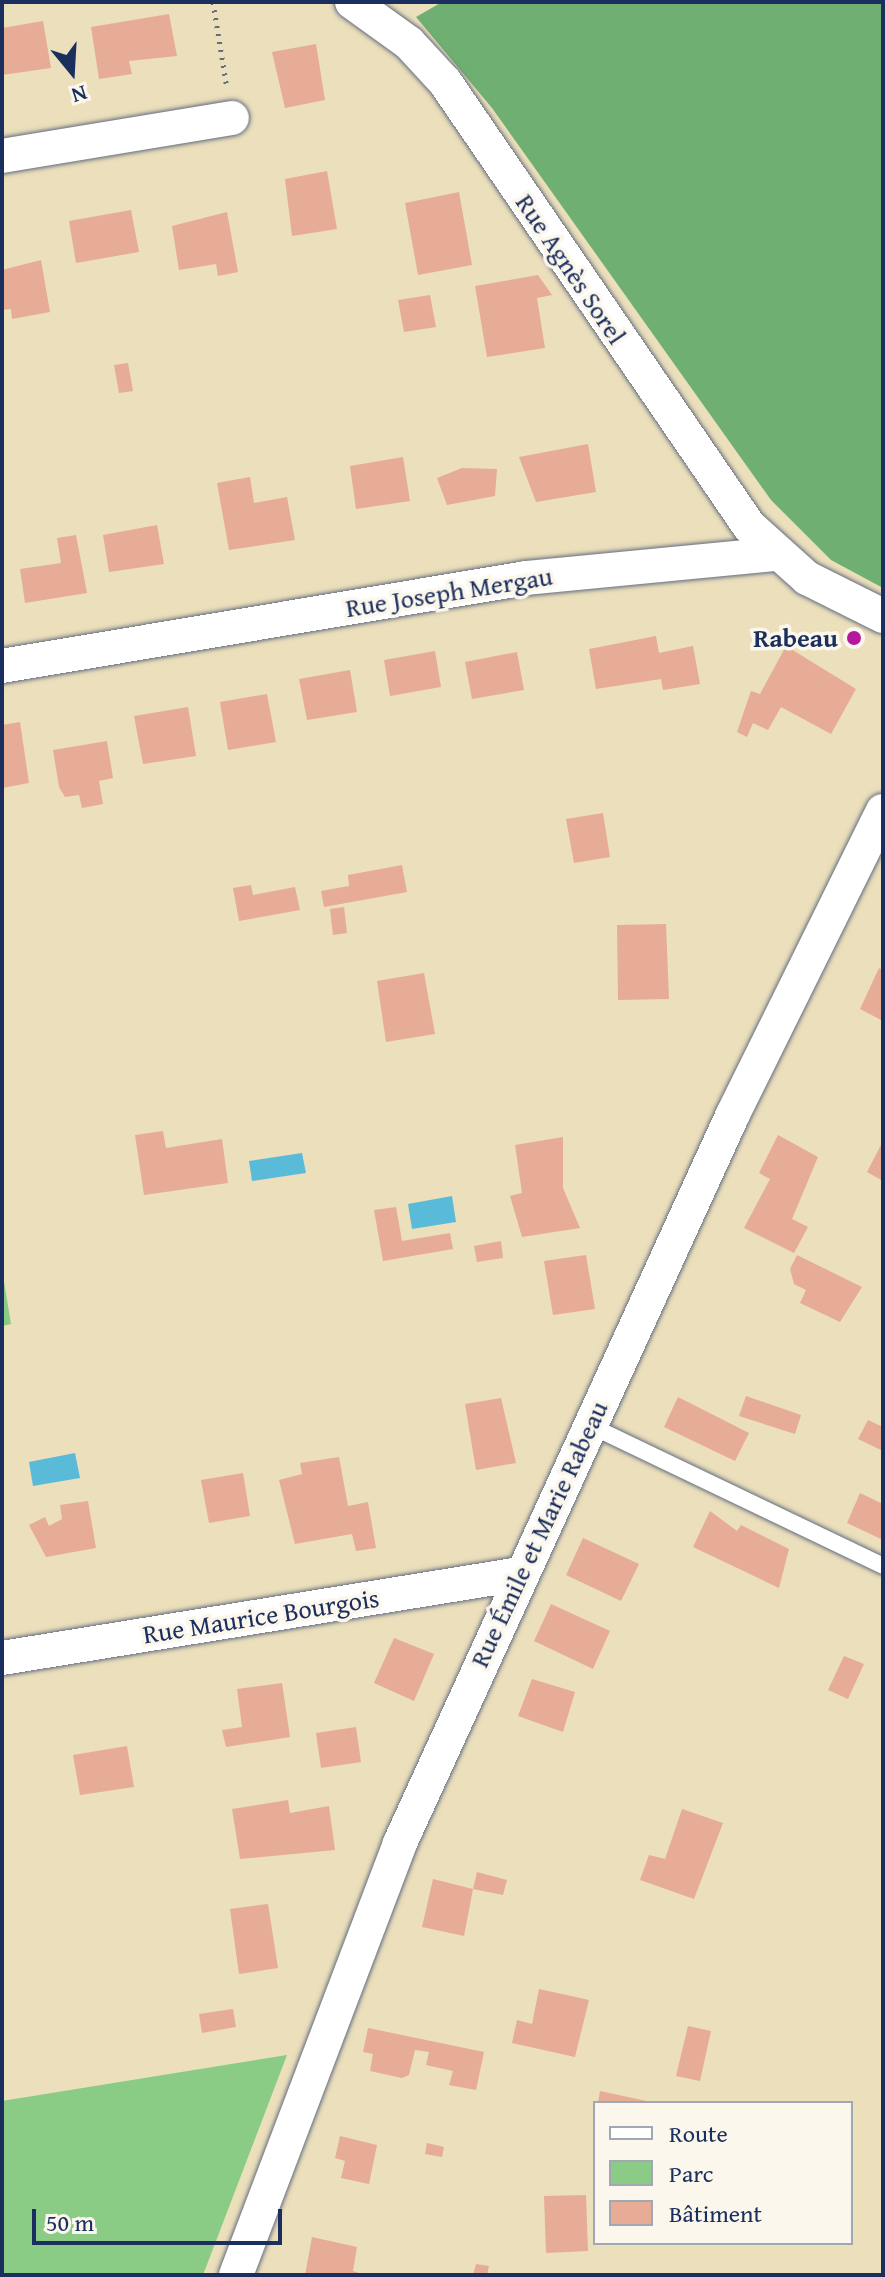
<!DOCTYPE html>
<html>
<head>
<meta charset="utf-8">
<style>
  body { margin:0 }
  #map { position:relative; width:885px; height:2277px; overflow:hidden; background:#ebdfbc; font-family:"Gentium Book Plus",serif }
  div>[style] { position:absolute }
  .green>* { inset:0; background:#8acc85 }
  .forest>* { inset:0; background:#6fb072 }
  .water>* { inset:0; background:#5abbd9 }
  .building>* { inset:0; background:#e7ac96 }
  .path>* { height:5px; margin-top:-2.5px; transform-origin:0; background:repeating-linear-gradient(90deg,#646d7f 0 2px,transparent 0 8px) }
  .roads { filter:drop-shadow(0 0 2px #646d7f) drop-shadow(0 0 2px #646d7f) }
  .lane>* { height:16px; margin:-8px; padding:0 8px; transform-origin:8px; border-radius:8px; background:#fff }
  .street>* { height:34px; margin:-17px; padding:0 17px; transform-origin:17px; border-radius:17px; background:#fff }
  .dots>* { width:22px; height:22px; translate:-50% -50%; box-sizing:border-box; border:4px solid #fbf7ec; border-radius:50% }
  span { translate:-50% -50%; white-space:nowrap; text-align:center; line-height:1.15; -webkit-text-stroke:7px #fbf7ec; paint-order:stroke }
  .street-label { font-size:26px; color:#1b2f5e }
  .poi-label { font-size:26px; color:#1b2f5e; font-weight:700 }
  .right { translate:-100% -50%; text-align:right }
  .frame { position:absolute; inset:0; border:4px solid #1b2f5e; pointer-events:none }
  .legend { position:absolute; left:593px; top:2101px; width:260px; height:144px; box-sizing:border-box; background:#fbf7ec; border:2px solid #a1a7b3; margin:0; padding:10px 14px; list-style:none; font-size:24px; color:#1b2f5e }
  .legend li { display:flex; align-items:center; gap:16px; height:40px }
  .legend b { width:40px; border:2px solid #a1a7b3 }
  .north { position:absolute; left:32px; top:32px; width:80px; height:80px; -webkit-text-stroke:6px #fbf7ec; paint-order:stroke; rotate:162deg; font-size:22px; font-weight:700; line-height:32px; text-align:center; color:#1b2f5e }
  .north::after { content:''; display:block; margin:auto; width:28px; height:36px; background:#1b2f5e; clip-path:polygon(50% 0,100% 100%,50% 72%,0 100%) }
  .scale { position:absolute; left:32px; top:2209px; width:250px; height:36px; box-sizing:border-box; border:4px solid #1b2f5e; border-top:0; padding-left:10px; font-size:24px; line-height:28px; white-space:nowrap; color:#1b2f5e; -webkit-text-stroke:6px #fbf7ec; paint-order:stroke }
</style>
</head>
<body>
<div id="map">
  <div class="green">
    <div style="clip-path:polygon(2px 1270px,11px 1324px,2px 1326px)"></div>
    <div style="clip-path:polygon(287px 2055px,203px 2275px,2px 2275px,2px 2101px)"></div>
  </div>
  <div class="forest">
    <div style="clip-path:polygon(442px 2px,883px 2px,883px 588px,831px 560px,771px 500px,492px 108px,416px 17px)"></div>
  </div>
  <div class="water">
    <div style="clip-path:polygon(302px 1153px,306px 1173px,252px 1181px,249px 1161px)"></div>
    <div style="clip-path:polygon(452px 1196px,456px 1222px,412px 1229px,408px 1204px)"></div>
    <div style="clip-path:polygon(75px 1453px,80px 1478px,33px 1486px,29px 1462px)"></div>
  </div>
  <div class="building">
    <div style="clip-path:polygon(169px 14px,177px 56px,129px 61px,132px 74px,99px 79px,91px 27px)"></div>
    <div style="clip-path:polygon(43px 21px,51px 68px,2px 75px,2px 28px)"></div>
    <div style="clip-path:polygon(316px 44px,325px 100px,285px 108px,272px 52px)"></div>
    <div style="clip-path:polygon(327px 171px,337px 229px,292px 236px,285px 179px)"></div>
    <div style="clip-path:polygon(459px 192px,472px 265px,418px 275px,405px 203px)"></div>
    <div style="clip-path:polygon(131px 210px,139px 252px,76px 263px,69px 221px)"></div>
    <div style="clip-path:polygon(227px 212px,238px 272px,218px 276px,216px 264px,179px 270px,172px 226px)"></div>
    <div style="clip-path:polygon(41px 260px,50px 312px,12px 319px,11px 309px,2px 310px,2px 270px)"></div>
    <div style="clip-path:polygon(538px 275px,552px 295px,537px 298px,545px 348px,487px 357px,475px 286px)"></div>
    <div style="clip-path:polygon(430px 295px,436px 327px,404px 332px,398px 300px)"></div>
    <div style="clip-path:polygon(128px 363px,133px 391px,119px 393px,114px 365px)"></div>
    <div style="clip-path:polygon(588px 444px,596px 492px,536px 502px,519px 457px)"></div>
    <div style="clip-path:polygon(403px 457px,410px 501px,356px 509px,350px 466px)"></div>
    <div style="clip-path:polygon(462px 468px,497px 469px,495px 496px,447px 505px,437px 478px)"></div>
    <div style="clip-path:polygon(250px 477px,254px 503px,287px 497px,295px 540px,229px 550px,217px 483px)"></div>
    <div style="clip-path:polygon(157px 525px,164px 564px,109px 572px,103px 535px)"></div>
    <div style="clip-path:polygon(76px 535px,87px 593px,25px 603px,20px 569px,61px 563px,57px 538px)"></div>
    <div style="clip-path:polygon(656px 636px,659px 653px,693px 646px,700px 684px,663px 690px,661px 679px,596px 689px,589px 649px)"></div>
    <div style="clip-path:polygon(786px 646px,856px 689px,831px 734px,781px 707px,768px 730px,753px 723px,747px 737px,737px 732px,751px 691px,760px 694px)"></div>
    <div style="clip-path:polygon(435px 651px,441px 687px,390px 696px,384px 660px)"></div>
    <div style="clip-path:polygon(517px 652px,524px 690px,472px 699px,465px 662px)"></div>
    <div style="clip-path:polygon(350px 670px,357px 712px,307px 720px,299px 679px)"></div>
    <div style="clip-path:polygon(267px 694px,276px 742px,228px 750px,220px 702px)"></div>
    <div style="clip-path:polygon(188px 707px,196px 756px,143px 764px,134px 716px)"></div>
    <div style="clip-path:polygon(20px 722px,29px 783px,2px 788px,2px 725px)"></div>
    <div style="clip-path:polygon(107px 741px,113px 778px,99px 781px,103px 804px,82px 808px,79px 795px,65px 797px,59px 787px,53px 750px)"></div>
    <div style="clip-path:polygon(603px 813px,610px 857px,574px 863px,566px 819px)"></div>
    <div style="clip-path:polygon(402px 865px,407px 892px,324px 907px,321px 891px,349px 886px,348px 875px)"></div>
    <div style="clip-path:polygon(251px 885px,253px 895px,295px 887px,300px 910px,239px 921px,233px 888px)"></div>
    <div style="clip-path:polygon(344px 907px,347px 933px,333px 935px,330px 909px)"></div>
    <div style="clip-path:polygon(666px 924px,669px 999px,618px 1000px,617px 925px)"></div>
    <div style="clip-path:polygon(879px 968px,883px 970px,883px 1021px,860px 1009px)"></div>
    <div style="clip-path:polygon(424px 973px,435px 1034px,386px 1042px,377px 981px)"></div>
    <div style="clip-path:polygon(163px 1131px,166px 1148px,222px 1139px,228px 1183px,144px 1195px,135px 1135px)"></div>
    <div style="clip-path:polygon(778px 1135px,818px 1157px,792px 1219px,808px 1227px,794px 1253px,744px 1228px,770px 1179px,759px 1173px)"></div>
    <div style="clip-path:polygon(563px 1137px,563px 1188px,580px 1228px,522px 1237px,510px 1196px,522px 1193px,515px 1145px)"></div>
    <div style="clip-path:polygon(883px 1141px,883px 1181px,867px 1172px)"></div>
    <div style="clip-path:polygon(396px 1207px,402px 1241px,450px 1233px,453px 1249px,383px 1261px,374px 1210px)"></div>
    <div style="clip-path:polygon(501px 1241px,503px 1258px,477px 1262px,474px 1246px)"></div>
    <div style="clip-path:polygon(586px 1255px,595px 1309px,553px 1315px,544px 1261px)"></div>
    <div style="clip-path:polygon(797px 1255px,862px 1287px,840px 1322px,800px 1303px,806px 1290px,794px 1284px,790px 1269px)"></div>
    <div style="clip-path:polygon(746px 1396px,801px 1415px,795px 1434px,739px 1416px)"></div>
    <div style="clip-path:polygon(678px 1397px,749px 1433px,735px 1461px,664px 1427px)"></div>
    <div style="clip-path:polygon(501px 1398px,516px 1463px,476px 1470px,465px 1404px)"></div>
    <div style="clip-path:polygon(868px 1420px,883px 1427px,883px 1451px,858px 1439px)"></div>
    <div style="clip-path:polygon(339px 1457px,348px 1506px,368px 1502px,376px 1548px,356px 1551px,352px 1534px,295px 1544px,279px 1480px,302px 1474px,300px 1463px)"></div>
    <div style="clip-path:polygon(243px 1473px,250px 1516px,209px 1523px,201px 1480px)"></div>
    <div style="clip-path:polygon(860px 1493px,883px 1504px,883px 1540px,847px 1523px)"></div>
    <div style="clip-path:polygon(88px 1501px,96px 1548px,46px 1557px,29px 1525px,45px 1517px,49px 1526px,62px 1519px,60px 1505px)"></div>
    <div style="clip-path:polygon(710px 1511px,737px 1531px,741px 1525px,789px 1549px,779px 1588px,693px 1547px)"></div>
    <div style="clip-path:polygon(583px 1538px,639px 1564px,621px 1601px,566px 1575px)"></div>
    <div style="clip-path:polygon(551px 1604px,610px 1631px,593px 1669px,534px 1641px)"></div>
    <div style="clip-path:polygon(394px 1638px,434px 1654px,414px 1701px,374px 1683px)"></div>
    <div style="clip-path:polygon(844px 1656px,864px 1664px,848px 1699px,828px 1690px)"></div>
    <div style="clip-path:polygon(532px 1679px,575px 1692px,563px 1732px,518px 1716px)"></div>
    <div style="clip-path:polygon(282px 1683px,290px 1737px,226px 1747px,222px 1730px,242px 1727px,237px 1689px)"></div>
    <div style="clip-path:polygon(356px 1727px,361px 1762px,321px 1768px,316px 1733px)"></div>
    <div style="clip-path:polygon(127px 1746px,134px 1787px,80px 1795px,73px 1755px)"></div>
    <div style="clip-path:polygon(288px 1800px,290px 1813px,329px 1806px,335px 1850px,240px 1859px,232px 1809px)"></div>
    <div style="clip-path:polygon(682px 1809px,723px 1823px,694px 1899px,640px 1880px,649px 1855px,665px 1859px)"></div>
    <div style="clip-path:polygon(477px 1872px,507px 1880px,503px 1895px,473px 1889px)"></div>
    <div style="clip-path:polygon(433px 1879px,473px 1889px,464px 1936px,422px 1927px)"></div>
    <div style="clip-path:polygon(268px 1904px,278px 1968px,239px 1974px,230px 1909px)"></div>
    <div style="clip-path:polygon(539px 1989px,589px 2000px,575px 2057px,512px 2043px,517px 2020px,532px 2024px)"></div>
    <div style="clip-path:polygon(233px 2009px,236px 2027px,202px 2033px,199px 2014px)"></div>
    <div style="clip-path:polygon(688px 2026px,711px 2031px,700px 2081px,676px 2076px)"></div>
    <div style="clip-path:polygon(368px 2028px,484px 2052px,476px 2090px,449px 2085px,453px 2071px,426px 2065px,429px 2052px,415px 2050px,409px 2075px,402px 2078px,370px 2071px,373px 2054px,363px 2052px)"></div>
    <div style="clip-path:polygon(600px 2091px,651px 2102px,651px 2103px,598px 2103px)"></div>
    <div style="clip-path:polygon(340px 2136px,377px 2145px,369px 2184px,341px 2178px,345px 2161px,335px 2158px)"></div>
    <div style="clip-path:polygon(427px 2143px,444px 2147px,442px 2157px,425px 2154px)"></div>
    <div style="clip-path:polygon(586px 2195px,588px 2251px,546px 2253px,544px 2196px)"></div>
    <div style="clip-path:polygon(312px 2237px,357px 2247px,353px 2271px,365px 2275px,305px 2275px)"></div>
    <div style="clip-path:polygon(476px 2264px,489px 2266px,487px 2275px,473px 2275px)"></div>
  </div>
  <div class="path">
    <div style="left:213px;top:2px;width:87px;rotate:80.8deg"></div>
  </div>
  <div class="roads">
    <div class="lane">
      <div style="left:589px;top:1425px;width:326px;rotate:25.6deg"></div>
    </div>
    <div class="street">
      <div style="left:352px;top:2px;width:70px;rotate:35.7deg"></div>
      <div style="left:409px;top:43px;width:53px;rotate:47.3deg"></div>
      <div style="left:445px;top:82px;width:538px;rotate:55.6deg"></div>
      <div style="left:749px;top:526px;width:78px;rotate:41.9deg"></div>
      <div style="left:807px;top:578px;width:85px;rotate:26.6deg"></div>
      <div style="left:2px;top:156px;width:233px;rotate:-9.4deg"></div>
      <div style="left:2px;top:666px;width:531px;rotate:-9.53deg"></div>
      <div style="left:526px;top:578px;width:248px;rotate:-5.5deg"></div>
      <div style="left:2px;top:1658px;width:525px;rotate:-9.21deg"></div>
      <div style="left:236px;top:2275px;width:462px;rotate:-69.2deg"></div>
      <div style="left:400px;top:1843px;width:801px;rotate:-65.45deg"></div>
      <div style="left:733px;top:1114px;width:338px;rotate:-63.7deg"></div>
    </div>
  </div>
  <div class="dots">
    <div style="left:854px;top:638px;background:#b5179e"></div>
  </div>
  <div class="street-label">
    <span style="left:571px;top:269px;rotate:56deg">Rue Agnès Sorel</span>
    <span style="left:449px;top:592px;rotate:-9deg">Rue Joseph Mergau</span>
    <span style="left:539px;top:1534px;rotate:-65deg">Rue Émile et Marie Rabeau</span>
    <span style="left:261px;top:1616px;rotate:-9deg">Rue Maurice Bourgois</span>
  </div>
  <div class="poi-label">
    <span class="right" style="left:838px;top:638px">Rabeau</span>
  </div>
  <div class="frame"></div>
  <ul class="legend">
  <li><b style="height:10px;background:#fff"></b>Route</li>
  <li><b style="height:22px;background:#8acc85"></b>Parc</li>
  <li><b style="height:22px;background:#e7ac96"></b>Bâtiment</li>
  </ul>
  <div class="north">N</div>
  <div class="scale">50 m</div>
</div>
</body>
</html>
